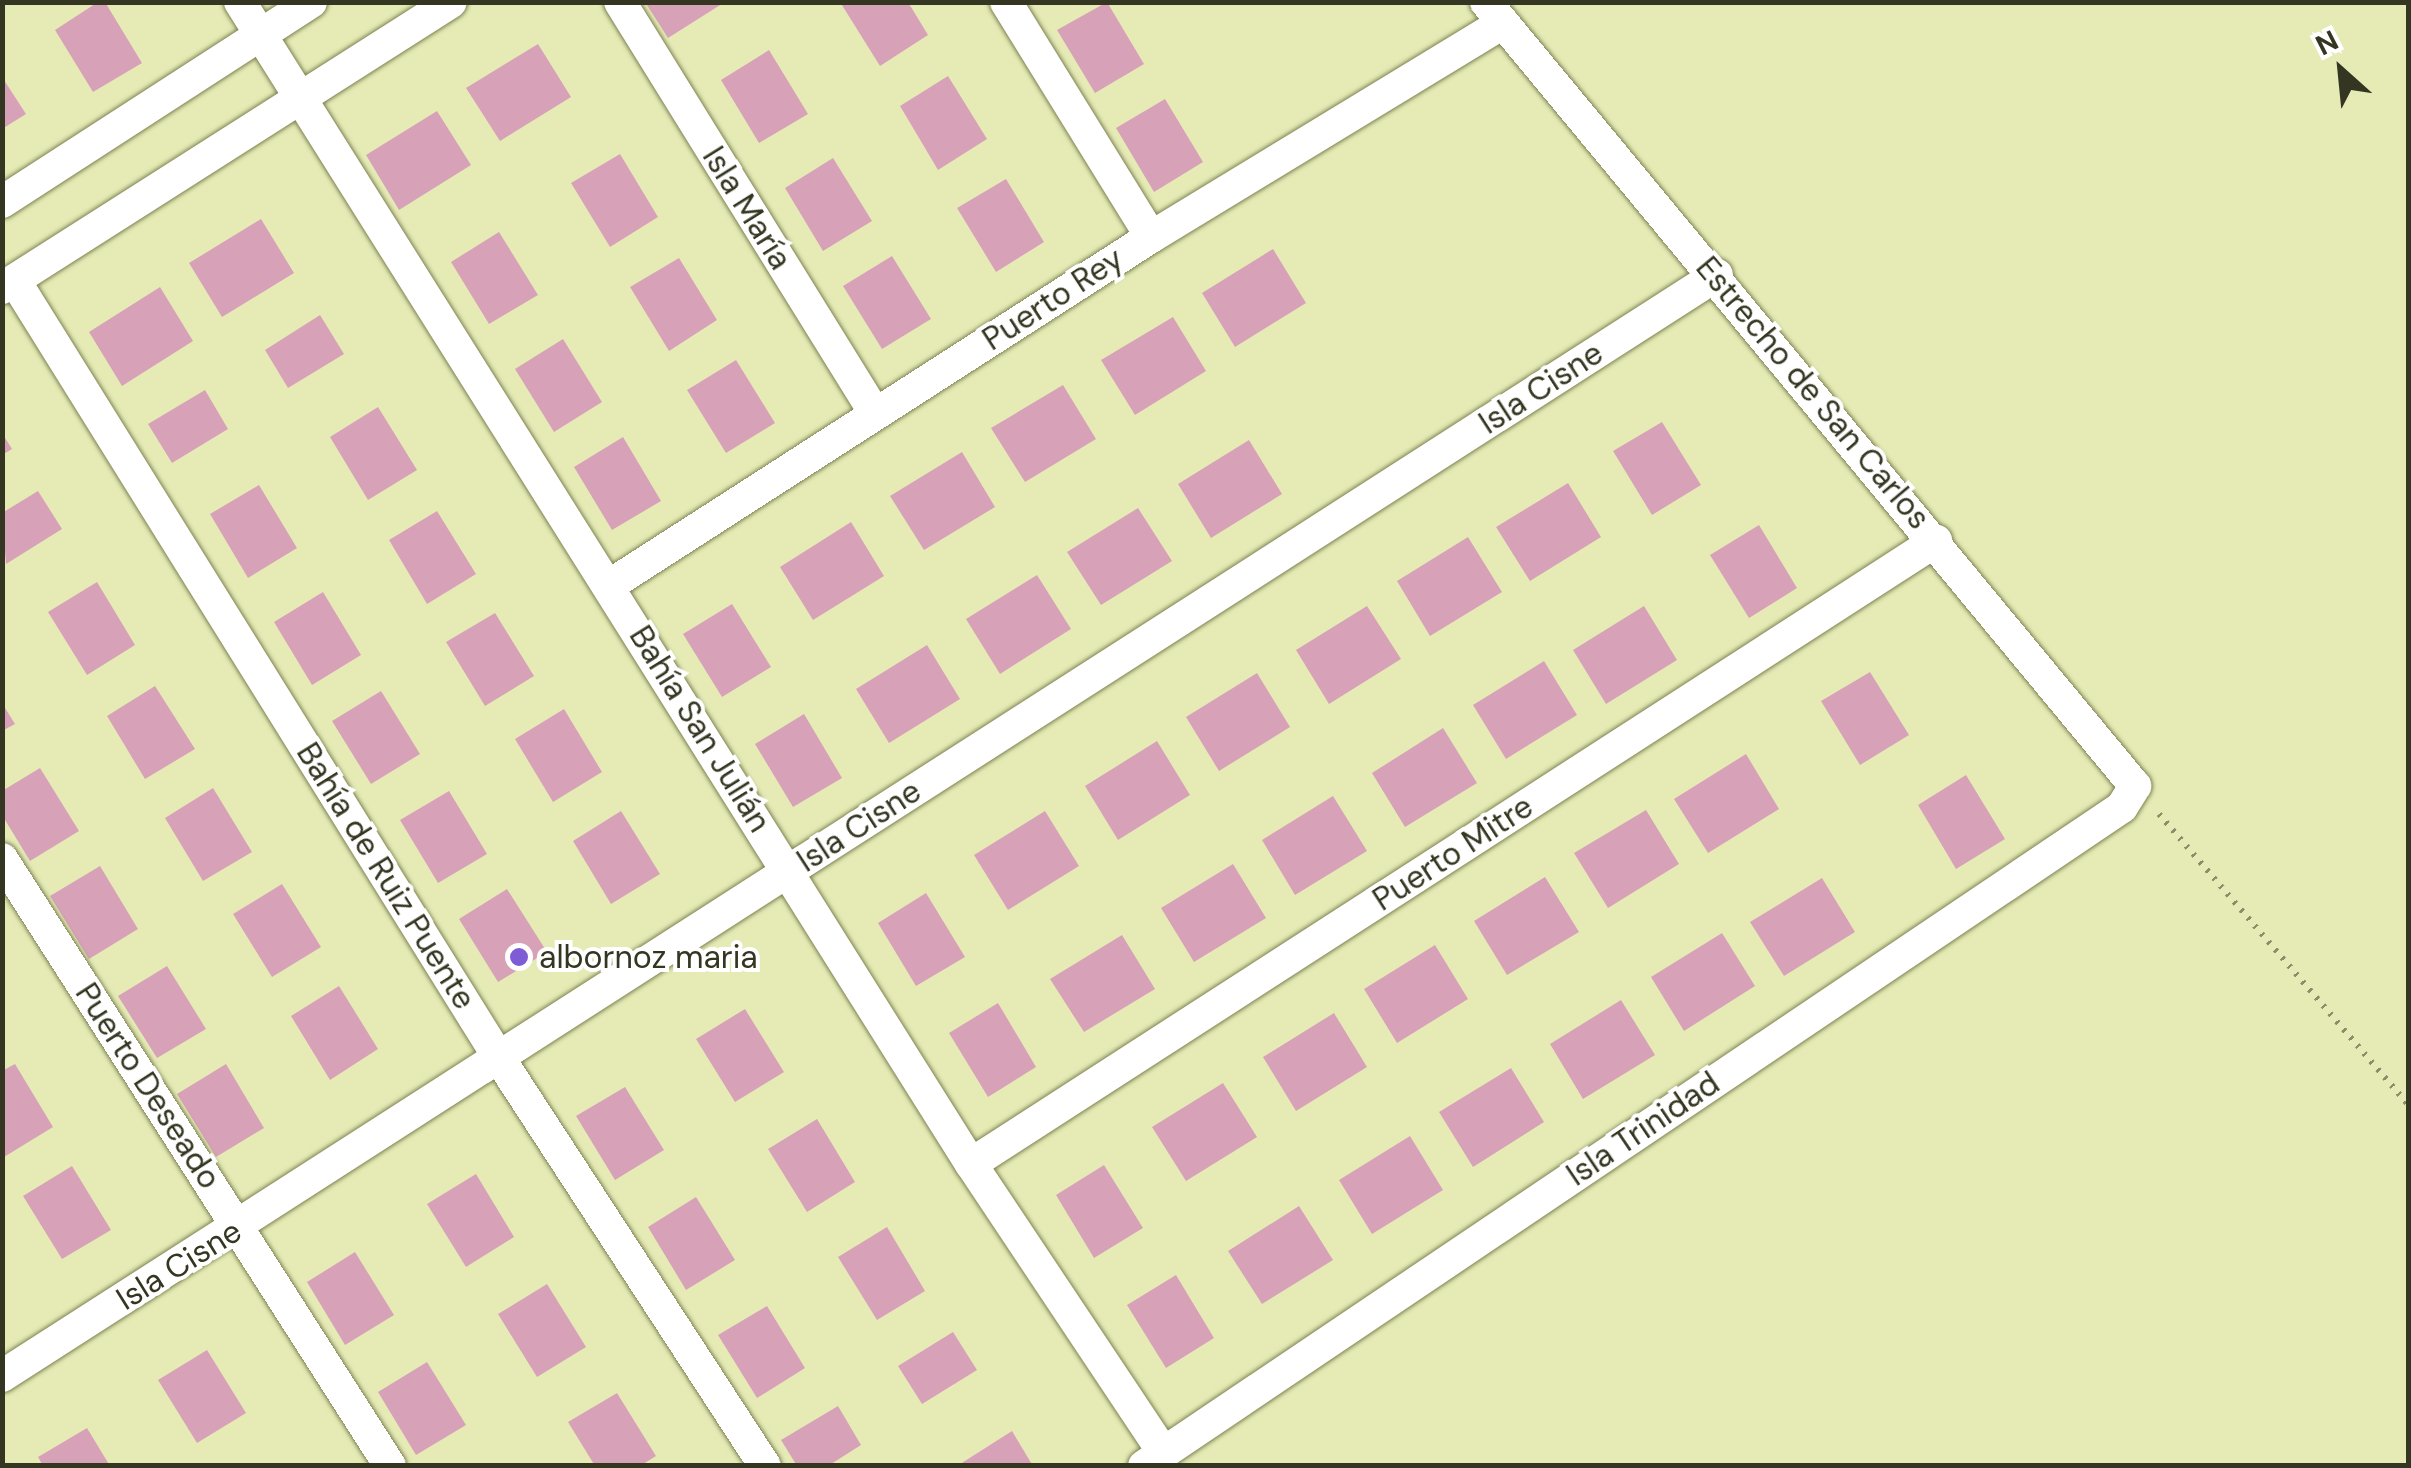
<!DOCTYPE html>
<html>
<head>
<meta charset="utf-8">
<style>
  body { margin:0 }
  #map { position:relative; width:2411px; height:1468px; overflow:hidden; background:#e6ebb6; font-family:"DM Sans",sans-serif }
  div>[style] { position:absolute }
  .building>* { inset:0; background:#d7a2b8 }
  .path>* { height:6px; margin-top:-3px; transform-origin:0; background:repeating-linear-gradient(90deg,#8b8e69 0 2.5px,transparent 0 10.5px) }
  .roads { filter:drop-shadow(0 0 2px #7e8251) drop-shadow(0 0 2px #7e8251) }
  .minor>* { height:32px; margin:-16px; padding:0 16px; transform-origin:16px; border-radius:16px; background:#fff }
  .dots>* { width:28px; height:28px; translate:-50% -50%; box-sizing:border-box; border:5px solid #fff; border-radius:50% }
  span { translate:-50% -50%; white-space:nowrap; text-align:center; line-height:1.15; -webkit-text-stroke:8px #fff; paint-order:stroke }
  .street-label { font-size:32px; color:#343621 }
  .poi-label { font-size:32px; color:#343621 }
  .left { translate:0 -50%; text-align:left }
  .frame { position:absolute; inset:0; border:5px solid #343621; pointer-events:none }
  .north { position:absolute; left:2291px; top:20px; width:100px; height:100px; -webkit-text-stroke:8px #fff; paint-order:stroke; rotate:333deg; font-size:28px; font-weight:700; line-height:40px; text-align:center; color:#343621 }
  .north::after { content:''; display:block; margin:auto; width:35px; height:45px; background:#343621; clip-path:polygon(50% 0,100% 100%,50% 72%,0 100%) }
</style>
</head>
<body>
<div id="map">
  <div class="building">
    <div style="clip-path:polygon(98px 2px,105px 2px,142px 63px,93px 92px,55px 30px)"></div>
    <div style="clip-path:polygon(645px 2px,725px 2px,668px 38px)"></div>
    <div style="clip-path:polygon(840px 2px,908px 2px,928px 35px,880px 66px)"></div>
    <div style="clip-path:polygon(1107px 2px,1144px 64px,1095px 93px,1057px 30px)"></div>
    <div style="clip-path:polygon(538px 44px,571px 97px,500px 141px,466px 88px)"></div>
    <div style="clip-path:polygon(769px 50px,808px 114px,759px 143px,721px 80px)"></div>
    <div style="clip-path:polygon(948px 76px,987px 139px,938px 170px,900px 106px)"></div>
    <div style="clip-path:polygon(2px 77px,26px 114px,2px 129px)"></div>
    <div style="clip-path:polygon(1165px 99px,1203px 162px,1154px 192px,1116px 128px)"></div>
    <div style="clip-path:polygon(437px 111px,471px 165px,399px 210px,366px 155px)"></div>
    <div style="clip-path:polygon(620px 154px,658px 217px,610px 247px,571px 183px)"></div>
    <div style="clip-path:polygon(833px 158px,872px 221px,823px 251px,785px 188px)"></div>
    <div style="clip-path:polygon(1006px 179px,1044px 242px,996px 272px,957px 208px)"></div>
    <div style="clip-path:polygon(261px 219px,294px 273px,222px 317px,189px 263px)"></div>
    <div style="clip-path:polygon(499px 232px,538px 295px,489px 324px,451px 262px)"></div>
    <div style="clip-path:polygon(1273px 249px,1306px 303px,1235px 347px,1202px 293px)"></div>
    <div style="clip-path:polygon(892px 256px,931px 319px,882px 349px,843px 286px)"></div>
    <div style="clip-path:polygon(679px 258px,717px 320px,669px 351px,630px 287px)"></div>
    <div style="clip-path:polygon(160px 287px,193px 341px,122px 386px,89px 332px)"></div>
    <div style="clip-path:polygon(320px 315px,344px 354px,288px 388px,265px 350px)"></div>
    <div style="clip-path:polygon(1173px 317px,1206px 371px,1135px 415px,1101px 360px)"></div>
    <div style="clip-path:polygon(563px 339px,602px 402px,554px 432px,515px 369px)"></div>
    <div style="clip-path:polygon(736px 360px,775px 423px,726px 453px,687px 390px)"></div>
    <div style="clip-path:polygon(1063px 385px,1096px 439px,1025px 482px,991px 428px)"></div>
    <div style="clip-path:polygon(205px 390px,228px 429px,172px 463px,148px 424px)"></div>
    <div style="clip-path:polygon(378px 407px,417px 470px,368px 500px,330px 437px)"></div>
    <div style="clip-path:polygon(1662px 422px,1701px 485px,1652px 515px,1613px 451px)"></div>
    <div style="clip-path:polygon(2px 433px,12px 449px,2px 455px)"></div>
    <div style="clip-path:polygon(623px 437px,661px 501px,612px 530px,574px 467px)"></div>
    <div style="clip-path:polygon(1249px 440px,1282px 494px,1211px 538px,1178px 484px)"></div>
    <div style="clip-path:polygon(962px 452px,995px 507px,924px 550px,890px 496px)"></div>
    <div style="clip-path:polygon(1568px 483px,1601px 537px,1530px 581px,1496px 527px)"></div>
    <div style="clip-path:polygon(259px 485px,297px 548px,248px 578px,210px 514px)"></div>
    <div style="clip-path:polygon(38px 491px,62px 529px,6px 564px,2px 513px)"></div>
    <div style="clip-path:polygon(1138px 508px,1172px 561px,1101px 605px,1067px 552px)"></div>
    <div style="clip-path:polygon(437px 511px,476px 574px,427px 604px,389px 540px)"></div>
    <div style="clip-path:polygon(851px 522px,884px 576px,813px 620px,780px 567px)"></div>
    <div style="clip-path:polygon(1759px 525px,1797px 588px,1749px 618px,1710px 555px)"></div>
    <div style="clip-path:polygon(1468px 537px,1502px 592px,1430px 636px,1397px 581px)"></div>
    <div style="clip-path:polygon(1037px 575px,1071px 629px,1000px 674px,966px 619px)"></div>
    <div style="clip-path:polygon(97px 582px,135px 645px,87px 675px,48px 612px)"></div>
    <div style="clip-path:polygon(323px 592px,361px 655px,312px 685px,274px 622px)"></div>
    <div style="clip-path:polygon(732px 604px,771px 667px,722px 697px,683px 634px)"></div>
    <div style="clip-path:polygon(1367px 606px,1401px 659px,1329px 704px,1296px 650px)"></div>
    <div style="clip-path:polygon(1644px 606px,1677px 660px,1606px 704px,1573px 650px)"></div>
    <div style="clip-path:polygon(495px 613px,534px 676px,485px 706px,446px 642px)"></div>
    <div style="clip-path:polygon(927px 645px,960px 699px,889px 743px,856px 689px)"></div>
    <div style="clip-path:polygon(1544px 661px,1577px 715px,1506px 759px,1473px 705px)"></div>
    <div style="clip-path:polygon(1870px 672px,1909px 735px,1860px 765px,1821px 701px)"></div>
    <div style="clip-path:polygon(1257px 673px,1290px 727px,1219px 771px,1186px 717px)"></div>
    <div style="clip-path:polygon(155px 686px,195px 749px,145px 779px,107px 716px)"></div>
    <div style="clip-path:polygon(381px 691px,420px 754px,371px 784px,332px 721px)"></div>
    <div style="clip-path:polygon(2px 703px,15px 724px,2px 731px)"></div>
    <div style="clip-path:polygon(564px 709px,602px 772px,553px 802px,515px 739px)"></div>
    <div style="clip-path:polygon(804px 714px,842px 778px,793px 807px,755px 744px)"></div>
    <div style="clip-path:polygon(1443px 728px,1477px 783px,1405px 827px,1372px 773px)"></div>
    <div style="clip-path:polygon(1157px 741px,1190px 795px,1118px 840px,1085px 786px)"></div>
    <div style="clip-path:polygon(1746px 754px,1779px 809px,1708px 853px,1674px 799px)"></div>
    <div style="clip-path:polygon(40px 768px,79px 831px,30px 861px,2px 815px,2px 791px)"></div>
    <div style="clip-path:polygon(1966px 775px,2005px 839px,1956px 869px,1918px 805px)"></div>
    <div style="clip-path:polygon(213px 788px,252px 852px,203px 881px,165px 818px)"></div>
    <div style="clip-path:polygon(449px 791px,487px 854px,438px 883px,400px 820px)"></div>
    <div style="clip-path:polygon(1333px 796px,1367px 851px,1295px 895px,1262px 840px)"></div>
    <div style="clip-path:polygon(1646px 810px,1679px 864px,1608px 908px,1574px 853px)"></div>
    <div style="clip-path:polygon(621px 811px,660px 874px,611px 904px,573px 841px)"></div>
    <div style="clip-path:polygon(1045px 811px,1079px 866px,1008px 910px,974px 855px)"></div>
    <div style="clip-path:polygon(1233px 864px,1266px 918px,1194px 962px,1161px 908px)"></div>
    <div style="clip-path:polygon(100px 866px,138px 929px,89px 959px,50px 896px)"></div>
    <div style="clip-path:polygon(1545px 877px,1579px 932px,1507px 975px,1474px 921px)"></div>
    <div style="clip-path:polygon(1822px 878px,1855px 932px,1784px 976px,1750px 922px)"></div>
    <div style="clip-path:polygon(282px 884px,321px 947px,272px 977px,233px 914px)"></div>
    <div style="clip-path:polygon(507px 889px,547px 952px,498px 982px,459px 919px)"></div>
    <div style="clip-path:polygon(926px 893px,965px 957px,916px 986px,878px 923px)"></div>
    <div style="clip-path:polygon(1722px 933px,1755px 986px,1684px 1031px,1651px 977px)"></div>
    <div style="clip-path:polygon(1122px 935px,1155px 989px,1084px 1032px,1050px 979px)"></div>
    <div style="clip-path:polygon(1435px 945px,1468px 999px,1397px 1043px,1364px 989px)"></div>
    <div style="clip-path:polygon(167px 966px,206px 1029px,157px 1058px,118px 996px)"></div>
    <div style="clip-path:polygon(339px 986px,378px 1049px,330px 1080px,291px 1016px)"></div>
    <div style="clip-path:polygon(1621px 1000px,1655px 1055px,1583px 1099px,1550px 1044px)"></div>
    <div style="clip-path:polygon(998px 1003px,1036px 1067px,988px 1097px,949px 1033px)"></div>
    <div style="clip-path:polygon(745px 1009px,784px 1072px,735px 1102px,696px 1039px)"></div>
    <div style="clip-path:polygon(1334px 1013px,1367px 1067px,1296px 1111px,1263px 1057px)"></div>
    <div style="clip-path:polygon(15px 1064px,53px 1127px,4px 1157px,2px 1071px)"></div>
    <div style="clip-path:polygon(226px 1064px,264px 1128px,216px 1157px,177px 1094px)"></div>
    <div style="clip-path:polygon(1511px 1068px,1544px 1122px,1473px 1167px,1439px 1112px)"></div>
    <div style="clip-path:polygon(1223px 1083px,1257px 1137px,1186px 1181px,1152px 1127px)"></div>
    <div style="clip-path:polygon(625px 1087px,664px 1150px,615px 1180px,576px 1116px)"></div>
    <div style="clip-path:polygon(817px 1119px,855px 1182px,807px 1212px,768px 1149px)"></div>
    <div style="clip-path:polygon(1410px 1136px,1443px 1190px,1372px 1234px,1339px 1180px)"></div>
    <div style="clip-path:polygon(1104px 1165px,1143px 1228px,1094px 1258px,1056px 1195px)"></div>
    <div style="clip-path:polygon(72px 1166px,111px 1230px,62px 1259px,23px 1196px)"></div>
    <div style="clip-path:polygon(476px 1174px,514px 1237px,466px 1267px,427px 1204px)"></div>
    <div style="clip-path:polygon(696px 1197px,735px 1260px,686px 1290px,648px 1227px)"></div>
    <div style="clip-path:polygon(1299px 1206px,1333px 1260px,1262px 1304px,1228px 1251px)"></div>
    <div style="clip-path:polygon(887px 1227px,925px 1291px,877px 1320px,838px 1257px)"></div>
    <div style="clip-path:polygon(355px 1252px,394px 1315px,345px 1345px,307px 1282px)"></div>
    <div style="clip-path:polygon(1176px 1275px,1214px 1338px,1166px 1368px,1127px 1305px)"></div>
    <div style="clip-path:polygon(547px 1284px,586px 1347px,537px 1377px,498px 1314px)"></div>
    <div style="clip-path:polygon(767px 1306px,805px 1368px,757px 1398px,718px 1335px)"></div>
    <div style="clip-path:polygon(953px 1332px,977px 1370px,922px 1404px,898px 1366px)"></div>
    <div style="clip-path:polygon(207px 1350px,246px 1413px,197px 1443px,158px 1380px)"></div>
    <div style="clip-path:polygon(427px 1362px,466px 1425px,416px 1455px,378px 1392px)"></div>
    <div style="clip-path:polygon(617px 1393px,656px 1456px,640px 1466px,595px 1466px,568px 1422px)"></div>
    <div style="clip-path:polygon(838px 1406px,861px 1445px,828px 1466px,797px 1466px,781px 1440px)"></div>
    <div style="clip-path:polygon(87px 1428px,110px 1466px,43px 1466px,38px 1457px)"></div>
    <div style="clip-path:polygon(1012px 1431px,1033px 1466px,957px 1466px)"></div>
  </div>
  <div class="path">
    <div style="left:2159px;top:814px;width:383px;rotate:49.4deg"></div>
  </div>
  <div class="roads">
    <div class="minor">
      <div style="left:240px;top:2px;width:1373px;rotate:57.83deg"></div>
      <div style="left:971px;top:1164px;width:348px;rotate:56.3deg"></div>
      <div style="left:620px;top:2px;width:484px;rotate:58.2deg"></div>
      <div style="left:1006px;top:2px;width:276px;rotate:58.3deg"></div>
      <div style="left:2px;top:202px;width:368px;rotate:-32.9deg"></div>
      <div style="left:15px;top:281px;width:915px;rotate:58.08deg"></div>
      <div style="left:499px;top:1058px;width:487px;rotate:56.9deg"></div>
      <div style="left:2px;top:288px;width:532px;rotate:-32.5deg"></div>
      <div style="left:610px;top:585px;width:643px;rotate:-32.75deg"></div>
      <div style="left:1151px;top:237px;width:412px;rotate:-31.3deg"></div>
      <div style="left:2px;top:859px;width:720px;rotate:57.41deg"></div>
      <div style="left:971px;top:1164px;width:1149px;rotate:-32.85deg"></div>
      <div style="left:2px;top:1376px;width:2038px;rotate:-32.7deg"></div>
      <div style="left:1144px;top:1466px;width:1179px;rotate:-33.97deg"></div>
      <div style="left:2122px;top:807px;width:25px;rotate:-58deg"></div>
      <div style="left:2135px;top:786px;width:1018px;rotate:-129.62deg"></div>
    </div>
  </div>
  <div class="dots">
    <div style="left:519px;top:957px;background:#7e5cd6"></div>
  </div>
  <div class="street-label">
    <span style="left:747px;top:208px;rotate:58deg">Isla María</span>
    <span style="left:1053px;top:299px;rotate:-33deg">Puerto Rey</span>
    <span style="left:1541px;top:388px;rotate:-33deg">Isla Cisne</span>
    <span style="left:1813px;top:393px;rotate:50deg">Estrecho de San Carlos</span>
    <span style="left:700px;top:729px;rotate:58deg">Bahía San Julián</span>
    <span style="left:859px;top:826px;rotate:-33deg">Isla Cisne</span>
    <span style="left:1453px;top:853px;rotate:-33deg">Puerto Mitre</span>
    <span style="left:386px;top:876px;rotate:58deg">Bahía de Ruiz Puente</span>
    <span style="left:148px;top:1086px;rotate:57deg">Puerto Deseado</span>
    <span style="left:1643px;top:1129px;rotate:-34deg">Isla Trinidad</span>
    <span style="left:179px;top:1265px;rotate:-32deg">Isla Cisne</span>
  </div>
  <div class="poi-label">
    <span class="left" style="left:539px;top:957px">albornoz maria</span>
  </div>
  <div class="frame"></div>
  <div class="north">N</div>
</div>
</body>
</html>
